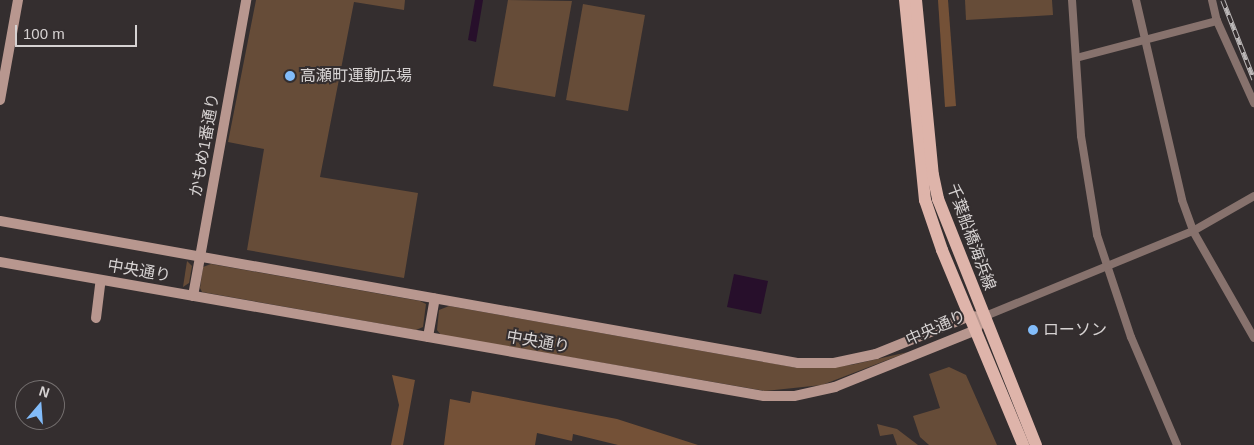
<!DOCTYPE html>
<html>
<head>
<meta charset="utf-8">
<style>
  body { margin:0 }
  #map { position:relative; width:1254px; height:445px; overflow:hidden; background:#342e2f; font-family:Arial,"Noto Sans JP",sans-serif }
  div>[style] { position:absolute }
  .green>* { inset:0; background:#664c38 }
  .forest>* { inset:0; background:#745137 }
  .water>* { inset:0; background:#270f2b }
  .street>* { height:8px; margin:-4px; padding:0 4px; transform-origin:4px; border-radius:4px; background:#87726d }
  .secondary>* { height:10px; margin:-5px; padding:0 5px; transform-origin:5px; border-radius:5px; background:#b8978f }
  .primary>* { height:12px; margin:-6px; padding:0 6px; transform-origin:6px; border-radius:6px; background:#deb4aa }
  .rail>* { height:4.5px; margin-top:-2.25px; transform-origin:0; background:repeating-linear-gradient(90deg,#342e2f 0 8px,#bbb7b7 0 16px); box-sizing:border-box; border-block:1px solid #bbb7b7 }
  .dots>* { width:14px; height:14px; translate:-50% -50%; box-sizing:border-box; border:2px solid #342e2f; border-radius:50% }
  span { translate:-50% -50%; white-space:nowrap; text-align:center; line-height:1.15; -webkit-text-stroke:4px #342e2f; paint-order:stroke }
  .poi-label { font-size:16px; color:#d6d2d2 }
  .left { translate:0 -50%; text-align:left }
  .street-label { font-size:16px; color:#d6d2d2 }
  .north { position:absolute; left:15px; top:380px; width:50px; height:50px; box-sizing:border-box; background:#342e2f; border:1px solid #757070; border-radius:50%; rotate:18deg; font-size:14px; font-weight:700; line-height:20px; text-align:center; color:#d6d2d2 }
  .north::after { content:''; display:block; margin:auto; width:18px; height:22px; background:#82bcfa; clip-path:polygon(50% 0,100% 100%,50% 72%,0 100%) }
  .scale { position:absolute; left:15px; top:25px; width:122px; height:22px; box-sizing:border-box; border:2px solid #d6d2d2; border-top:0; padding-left:6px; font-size:15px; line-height:18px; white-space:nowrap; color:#d6d2d2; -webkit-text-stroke:4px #342e2f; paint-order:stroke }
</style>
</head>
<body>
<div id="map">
  <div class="green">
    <div style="clip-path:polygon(256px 0,405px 0,404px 10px,354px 2px,320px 177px,418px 193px,404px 278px,247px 250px,264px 149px,228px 142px)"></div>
    <div style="clip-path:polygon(508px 0,572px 1px,555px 97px,493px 86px)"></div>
    <div style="clip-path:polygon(965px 0,1052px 0,1053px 15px,966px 20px)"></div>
    <div style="clip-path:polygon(583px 4px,645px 15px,628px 111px,566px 100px)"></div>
    <div style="clip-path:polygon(187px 261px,192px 266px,189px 283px,183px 287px)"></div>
    <div style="clip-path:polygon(211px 264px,420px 301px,426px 304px,423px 327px,416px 330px,202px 292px,200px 288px,203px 267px)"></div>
    <div style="clip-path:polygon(449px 306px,798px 368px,851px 365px,908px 352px,822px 385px,765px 391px,441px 335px,437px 330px,439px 310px)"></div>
    <div style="clip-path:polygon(949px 367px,966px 375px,997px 445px,929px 445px,920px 437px,913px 416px,940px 408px,929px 374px)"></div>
    <div style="clip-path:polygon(877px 424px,897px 429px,918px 445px,897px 445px,893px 434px,880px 436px)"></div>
  </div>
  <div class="forest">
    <div style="clip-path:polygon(938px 0,948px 0,956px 106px,945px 107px)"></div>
    <div style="clip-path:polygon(392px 375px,415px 380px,403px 445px,391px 445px,399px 405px)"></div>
    <div style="clip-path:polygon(472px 391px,617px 419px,698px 445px,618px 445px,573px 434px,572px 441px,537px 433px,535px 445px,444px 445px,450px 399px,470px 403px)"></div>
  </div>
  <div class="water">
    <div style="clip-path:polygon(475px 0,483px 0,476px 42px,468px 40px)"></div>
    <div style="clip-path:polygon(734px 274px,768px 281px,761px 314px,727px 307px)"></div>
  </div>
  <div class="street">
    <div style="left:1072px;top:0;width:136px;rotate:86.2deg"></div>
    <div style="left:1081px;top:136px;width:100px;rotate:80.8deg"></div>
    <div style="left:1097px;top:235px;width:108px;rotate:71.6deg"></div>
    <div style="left:1131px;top:337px;width:117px;rotate:66.9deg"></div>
    <div style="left:1136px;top:0;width:205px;rotate:77deg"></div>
    <div style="left:1182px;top:200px;width:33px;rotate:70deg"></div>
    <div style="left:1193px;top:231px;width:123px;rotate:60.3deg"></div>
    <div style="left:1212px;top:0;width:22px;rotate:77deg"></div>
    <div style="left:1217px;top:21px;width:90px;rotate:65.7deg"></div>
    <div style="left:1076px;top:58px;width:146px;rotate:-14.7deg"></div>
    <div style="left:983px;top:317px;width:227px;rotate:-22.3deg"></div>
    <div style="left:1193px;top:231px;width:70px;rotate:-29.8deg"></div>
  </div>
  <div class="secondary">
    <div style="left:0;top:100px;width:102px;rotate:-79.8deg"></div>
    <div style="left:0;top:221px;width:811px;rotate:10.09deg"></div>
    <div style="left:798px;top:363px;width:36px"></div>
    <div style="left:834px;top:363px;width:43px;rotate:-12.1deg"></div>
    <div style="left:876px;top:354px;width:101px;rotate:-22deg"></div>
    <div style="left:970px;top:316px;width:13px;rotate:4deg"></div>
    <div style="left:983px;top:317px;width:15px;rotate:118deg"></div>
    <div style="left:976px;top:330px;width:152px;rotate:158deg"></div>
    <div style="left:835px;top:387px;width:42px;rotate:167.6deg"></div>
    <div style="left:794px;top:396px;width:30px;rotate:180deg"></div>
    <div style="left:764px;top:396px;width:776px;rotate:-170.05deg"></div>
    <div style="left:193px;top:296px;width:301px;rotate:-79.8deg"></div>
    <div style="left:96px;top:318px;width:38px;rotate:-83deg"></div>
    <div style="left:428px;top:337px;width:39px;rotate:-80deg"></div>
  </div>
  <div class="primary">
    <div style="left:905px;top:0;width:201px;rotate:84.3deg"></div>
    <div style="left:925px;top:200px;width:53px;rotate:71.2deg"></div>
    <div style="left:942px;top:250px;width:211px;rotate:67.4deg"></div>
    <div style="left:916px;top:0;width:176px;rotate:84.5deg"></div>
    <div style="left:933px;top:175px;width:25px;rotate:78deg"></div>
    <div style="left:938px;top:199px;width:265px;rotate:68.3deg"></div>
  </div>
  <div class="rail">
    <div style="left:1223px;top:0;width:85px;rotate:68.6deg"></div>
  </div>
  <div class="dots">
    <div style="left:290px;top:76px;background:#82bcfa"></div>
    <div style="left:1033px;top:330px;background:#82bcfa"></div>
  </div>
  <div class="poi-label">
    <span class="left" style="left:300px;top:76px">高瀬町運動広場</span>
    <span class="left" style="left:1043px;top:330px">ローソン</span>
  </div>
  <div class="street-label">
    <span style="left:205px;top:145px;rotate:-80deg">かもめ1番通り</span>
    <span style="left:971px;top:237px;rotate:70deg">千葉船橋海浜線</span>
    <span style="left:139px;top:271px;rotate:10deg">中央通り</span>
    <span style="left:936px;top:328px;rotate:-24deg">中央通り</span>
    <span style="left:538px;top:342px;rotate:10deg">中央通り</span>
  </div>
  <div class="north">N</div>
  <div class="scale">100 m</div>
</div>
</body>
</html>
